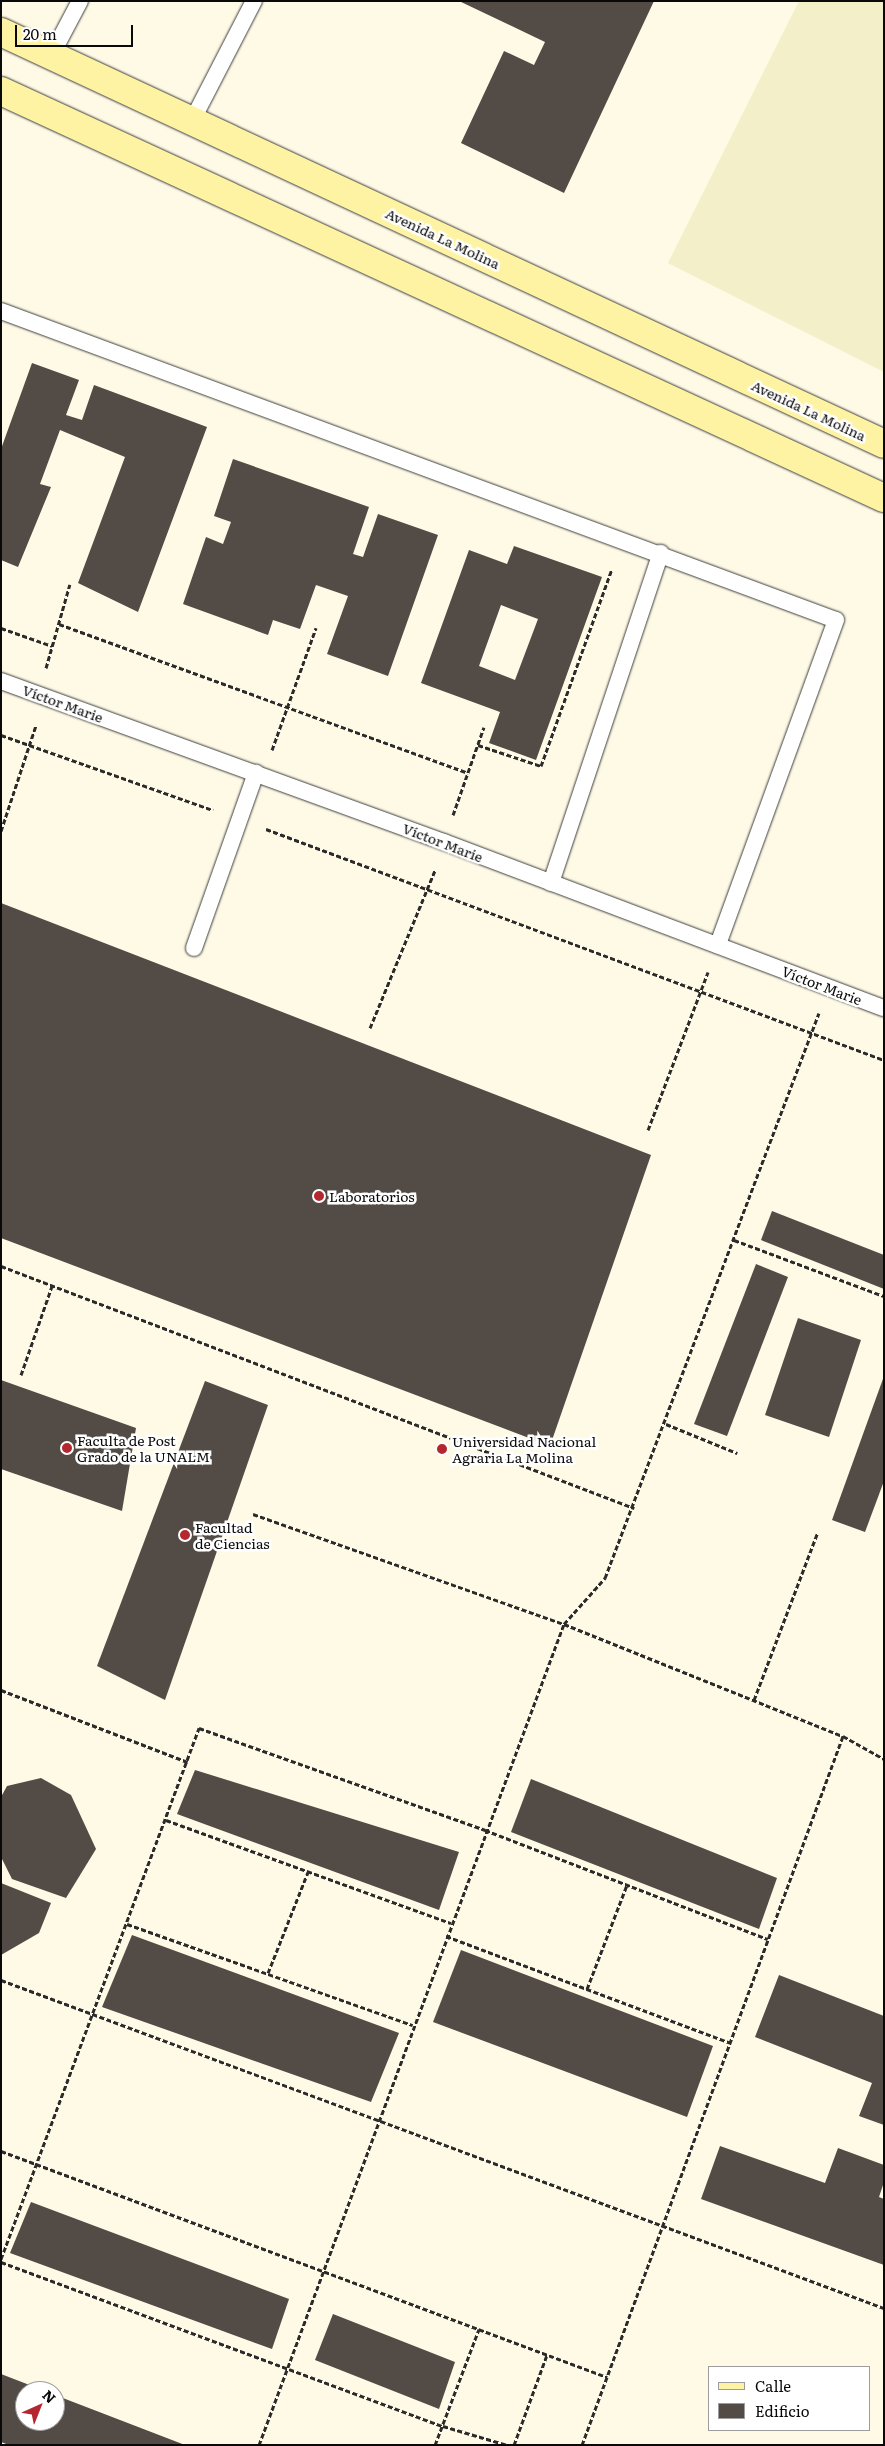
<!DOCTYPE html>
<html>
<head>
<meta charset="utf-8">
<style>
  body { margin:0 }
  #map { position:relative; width:885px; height:2446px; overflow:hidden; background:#fefae6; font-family:Literata,serif }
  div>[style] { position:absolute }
  .farmland>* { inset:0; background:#f2efc9 }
  .building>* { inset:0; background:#524b46 }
  .path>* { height:3px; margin-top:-1.5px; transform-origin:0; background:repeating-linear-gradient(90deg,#2b2b2b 0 5px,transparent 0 7.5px) }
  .roads { filter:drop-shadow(0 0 1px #3c3c3c) drop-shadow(0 0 1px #3c3c3c) }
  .lane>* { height:16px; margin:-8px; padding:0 8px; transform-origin:8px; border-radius:8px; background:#fff }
  .secondary>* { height:28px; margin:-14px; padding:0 14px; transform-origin:14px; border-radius:14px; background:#fdf3a3 }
  .dots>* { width:14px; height:14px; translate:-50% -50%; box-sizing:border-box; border:2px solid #fff; border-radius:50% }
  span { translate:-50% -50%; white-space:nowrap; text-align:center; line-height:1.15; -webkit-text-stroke:5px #fff; paint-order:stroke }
  .street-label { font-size:14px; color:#090909 }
  .poi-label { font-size:14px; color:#090909 }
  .left { translate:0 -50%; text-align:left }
  .frame { position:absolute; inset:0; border:2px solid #090909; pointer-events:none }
  .legend { position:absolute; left:708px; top:2366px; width:162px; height:65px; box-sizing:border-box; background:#fff; border:1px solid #9d9d9d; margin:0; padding:6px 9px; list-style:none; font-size:15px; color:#090909 }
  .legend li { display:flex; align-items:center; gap:10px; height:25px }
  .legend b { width:25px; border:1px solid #9d9d9d }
  .north { position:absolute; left:15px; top:2381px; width:50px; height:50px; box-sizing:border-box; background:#fff; border:1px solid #9d9d9d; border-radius:50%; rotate:44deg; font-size:14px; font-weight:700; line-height:20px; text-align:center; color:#090909 }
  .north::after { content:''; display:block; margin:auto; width:18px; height:22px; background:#b4272e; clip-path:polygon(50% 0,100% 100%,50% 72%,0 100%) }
  .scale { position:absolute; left:15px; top:25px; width:118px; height:22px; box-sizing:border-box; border:2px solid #090909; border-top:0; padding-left:6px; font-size:15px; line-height:18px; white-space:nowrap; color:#090909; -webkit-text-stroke:4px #fff; paint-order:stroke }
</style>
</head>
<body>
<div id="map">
  <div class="farmland">
    <div style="clip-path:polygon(799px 1px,884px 1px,884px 372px,668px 263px)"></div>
  </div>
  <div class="building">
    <div style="clip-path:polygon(459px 1px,654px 1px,564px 193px,461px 143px,504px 51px,534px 65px,545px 42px)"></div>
    <div style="clip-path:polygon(32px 363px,79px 380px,66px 415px,82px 420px,94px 385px,207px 427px,138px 612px,78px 583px,125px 457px,60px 430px,40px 484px,51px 487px,18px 567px,1px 560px,1px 449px)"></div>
    <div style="clip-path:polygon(233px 459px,369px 507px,353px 554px,363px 557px,378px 514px,438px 535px,388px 676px,327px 654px,348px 596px,316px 585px,300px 629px,273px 620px,268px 635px,183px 604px,206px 537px,223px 544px,231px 522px,214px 516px)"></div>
    <div style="clip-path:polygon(evenodd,514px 546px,602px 577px,536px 760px,489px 743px,500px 712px,421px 683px,469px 550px,507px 564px,514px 546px,501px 605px,538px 619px,515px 680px,479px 666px,501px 605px)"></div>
    <div style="clip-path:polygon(1px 903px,651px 1155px,550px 1446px,1px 1238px)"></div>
    <div style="clip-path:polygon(772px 1211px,884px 1255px,884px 1289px,761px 1240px)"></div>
    <div style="clip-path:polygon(756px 1264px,788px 1277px,727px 1436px,694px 1424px)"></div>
    <div style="clip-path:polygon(798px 1318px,861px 1340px,829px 1437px,765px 1415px)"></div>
    <div style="clip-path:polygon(884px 1376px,884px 1481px,865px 1532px,832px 1520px)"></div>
    <div style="clip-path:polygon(1px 1380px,136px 1428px,122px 1511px,1px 1469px)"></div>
    <div style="clip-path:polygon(205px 1381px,268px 1405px,165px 1700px,97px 1666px)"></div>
    <div style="clip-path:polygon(195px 1770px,459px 1852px,439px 1910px,177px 1814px)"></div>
    <div style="clip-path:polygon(41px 1778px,71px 1795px,96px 1849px,66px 1898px,12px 1879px,1px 1857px,1px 1797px,7px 1786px)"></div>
    <div style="clip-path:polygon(531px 1779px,777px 1878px,759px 1929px,511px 1832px)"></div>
    <div style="clip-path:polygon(1px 1883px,51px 1903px,39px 1933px,1px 1955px)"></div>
    <div style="clip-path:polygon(132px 1935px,399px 2033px,371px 2102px,102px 2007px)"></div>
    <div style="clip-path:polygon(461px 1950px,713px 2046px,687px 2117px,433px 2022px)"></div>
    <div style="clip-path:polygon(779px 1975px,884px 2016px,884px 2125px,859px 2116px,872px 2083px,755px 2037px)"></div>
    <div style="clip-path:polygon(720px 2146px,825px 2183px,838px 2148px,884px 2165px,884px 2182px,879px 2197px,884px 2199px,884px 2265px,701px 2199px)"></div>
    <div style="clip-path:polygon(31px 2202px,289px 2299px,272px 2349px,10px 2253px)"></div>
    <div style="clip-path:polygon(333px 2314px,455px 2362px,439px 2409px,315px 2360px)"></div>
    <div style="clip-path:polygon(1px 2374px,45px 2391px,25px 2391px,25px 2421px,55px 2421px,55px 2395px,185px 2445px,9px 2445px,1px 2442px)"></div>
  </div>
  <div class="path">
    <div style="left:59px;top:624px;width:435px;rotate:20deg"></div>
    <div style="left:1px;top:628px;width:54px;rotate:19.4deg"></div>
    <div style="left:46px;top:668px;width:87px;rotate:-74.1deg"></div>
    <div style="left:1px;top:735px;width:225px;rotate:19.5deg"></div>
    <div style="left:478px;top:745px;width:66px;rotate:18.4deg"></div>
    <div style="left:541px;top:766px;width:209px;rotate:-70.2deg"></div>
    <div style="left:272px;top:750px;width:130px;rotate:-70.2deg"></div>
    <div style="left:453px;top:815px;width:93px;rotate:-70.6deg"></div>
    <div style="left:266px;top:829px;width:660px;rotate:20.5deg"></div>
    <div style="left:1px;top:831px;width:112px;rotate:-71.7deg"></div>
    <div style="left:370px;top:1028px;width:171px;rotate:-67.6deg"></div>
    <div style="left:648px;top:1130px;width:169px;rotate:-69.2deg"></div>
    <div style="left:734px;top:1240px;width:160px;rotate:20.5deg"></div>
    <div style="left:1px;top:1266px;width:678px;rotate:20.92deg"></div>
    <div style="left:21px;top:1375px;width:94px;rotate:-70.8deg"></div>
    <div style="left:666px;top:1424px;width:77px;rotate:22.2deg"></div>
    <div style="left:253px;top:1514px;width:330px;rotate:19.5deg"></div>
    <div style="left:564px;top:1624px;width:301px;rotate:21.9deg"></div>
    <div style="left:843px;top:1736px;width:47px;rotate:29.3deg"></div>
    <div style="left:1px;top:1690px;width:200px;rotate:21.1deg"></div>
    <div style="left:754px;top:1700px;width:178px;rotate:-69.2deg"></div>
    <div style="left:166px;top:1820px;width:303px;rotate:19.9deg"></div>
    <div style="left:127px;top:1924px;width:303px;rotate:19.5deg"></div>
    <div style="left:446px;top:1936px;width:304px;rotate:20.6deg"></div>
    <div style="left:268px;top:1973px;width:109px;rotate:-68.4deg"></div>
    <div style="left:1px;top:1980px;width:942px;rotate:20.38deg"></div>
    <div style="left:587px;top:1989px;width:111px;rotate:-69deg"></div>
    <div style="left:1px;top:2151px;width:647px;rotate:20.45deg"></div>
    <div style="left:1px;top:2259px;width:567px;rotate:-69.55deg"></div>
    <div style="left:199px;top:1728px;width:304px;rotate:19.6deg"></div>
    <div style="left:485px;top:1830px;width:303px;rotate:21.1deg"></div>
    <div style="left:1px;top:2262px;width:471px;rotate:20.4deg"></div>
    <div style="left:443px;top:2426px;width:67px;rotate:16.5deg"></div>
    <div style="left:259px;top:2445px;width:876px;rotate:-69.62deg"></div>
    <div style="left:564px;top:1624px;width:62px;rotate:-48.3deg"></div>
    <div style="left:605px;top:1578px;width:604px;rotate:-69.26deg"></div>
    <div style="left:435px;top:2445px;width:124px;rotate:-69.2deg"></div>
    <div style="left:514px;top:2445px;width:96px;rotate:-69.9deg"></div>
    <div style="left:582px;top:2445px;width:756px;rotate:-69.79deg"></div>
  </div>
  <div class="roads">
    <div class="lane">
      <div style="left:51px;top:56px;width:62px;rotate:-62.2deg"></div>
      <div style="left:192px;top:121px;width:135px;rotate:-62.7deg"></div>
      <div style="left:1px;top:311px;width:890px;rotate:20.31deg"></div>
      <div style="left:836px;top:620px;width:346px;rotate:110deg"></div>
      <div style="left:1px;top:681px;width:471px;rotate:20deg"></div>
      <div style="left:444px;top:842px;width:470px;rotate:20.7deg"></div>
      <div style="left:551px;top:883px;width:348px;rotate:-71.6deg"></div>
      <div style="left:194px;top:948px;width:186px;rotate:-70.5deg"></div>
    </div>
    <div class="secondary">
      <div style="left:1px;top:32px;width:974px;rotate:25.01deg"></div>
      <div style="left:1px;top:91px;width:972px;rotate:24.75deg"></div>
    </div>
  </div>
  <div class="dots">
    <div style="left:319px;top:1196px;background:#b4272e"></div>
    <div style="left:67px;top:1448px;background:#b4272e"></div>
    <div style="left:442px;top:1449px;background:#b4272e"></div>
    <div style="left:185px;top:1535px;background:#b4272e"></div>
  </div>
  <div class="street-label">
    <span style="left:443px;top:238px;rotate:25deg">Avenida La Molina</span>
    <span style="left:809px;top:410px;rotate:25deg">Avenida La Molina</span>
    <span style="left:63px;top:703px;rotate:20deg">Víctor Marie</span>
    <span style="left:443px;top:842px;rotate:21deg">Víctor Marie</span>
    <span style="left:822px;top:985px;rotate:21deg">Víctor Marie</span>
  </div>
  <div class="poi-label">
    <span class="left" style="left:329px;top:1196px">Laboratorios</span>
    <span class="left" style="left:77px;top:1448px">Faculta de Post<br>Grado de la UNALM</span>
    <span class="left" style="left:452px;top:1449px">Universidad Nacional<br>Agraria La Molina</span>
    <span class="left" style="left:195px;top:1535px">Facultad<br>de Ciencias</span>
  </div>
  <div class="frame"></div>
  <ul class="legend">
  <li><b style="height:6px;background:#fdf3a3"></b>Calle</li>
  <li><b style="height:14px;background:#524b46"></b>Edificio</li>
  </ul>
  <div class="north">N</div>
  <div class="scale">20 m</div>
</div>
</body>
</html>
